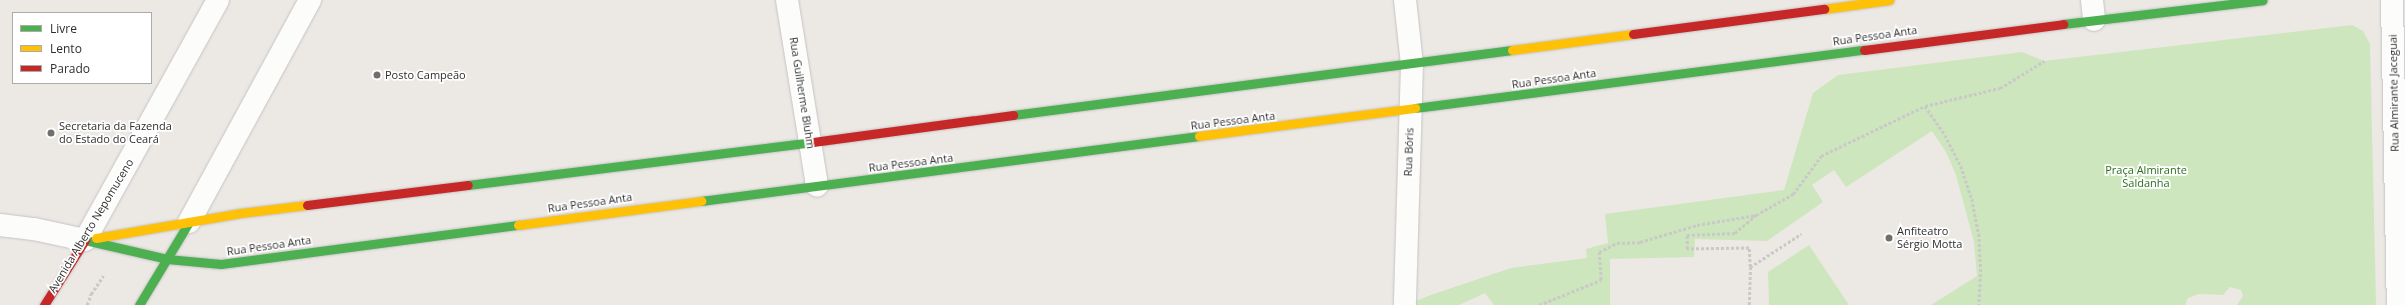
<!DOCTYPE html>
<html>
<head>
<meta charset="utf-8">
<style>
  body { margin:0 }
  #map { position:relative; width:2405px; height:305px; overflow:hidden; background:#ece8e4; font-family:"Open Sans",sans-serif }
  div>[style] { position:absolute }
  .green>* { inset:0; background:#cee6be }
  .path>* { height:2.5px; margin-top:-1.25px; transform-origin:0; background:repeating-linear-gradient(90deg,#c9c9c8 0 3px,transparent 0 5px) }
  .roads { filter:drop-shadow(0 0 1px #c5c4c5) drop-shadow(0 0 1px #c5c4c5) }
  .street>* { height:22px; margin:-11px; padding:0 11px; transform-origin:11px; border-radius:11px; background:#fcfcfb }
  .fast>* { height:9px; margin:-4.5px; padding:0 4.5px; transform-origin:4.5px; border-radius:4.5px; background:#4caf50 }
  .slow>* { height:9px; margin:-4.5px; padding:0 4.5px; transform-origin:4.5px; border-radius:4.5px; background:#ffc107 }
  .jam>* { height:9px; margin:-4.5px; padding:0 4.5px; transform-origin:4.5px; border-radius:4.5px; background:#c62828 }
  .dots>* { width:11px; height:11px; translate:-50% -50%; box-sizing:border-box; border:2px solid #fff; border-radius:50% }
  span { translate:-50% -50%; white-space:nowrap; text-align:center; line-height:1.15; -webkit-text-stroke:3.5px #fff; paint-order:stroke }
  .street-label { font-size:11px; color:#2e2e2e }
  .poi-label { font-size:11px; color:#2e2e2e }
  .left { translate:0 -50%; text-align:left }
  .park-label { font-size:11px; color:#2c6e1b }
  .legend { position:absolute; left:12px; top:12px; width:140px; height:72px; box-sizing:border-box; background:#fff; border:1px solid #ababab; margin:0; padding:5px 7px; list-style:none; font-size:12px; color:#2e2e2e }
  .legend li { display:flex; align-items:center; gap:8px; height:20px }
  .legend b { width:20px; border:1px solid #ababab }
</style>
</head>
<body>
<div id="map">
  <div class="green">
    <div style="clip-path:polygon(2352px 25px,2363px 31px,2370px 44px,2376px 305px,2237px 305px,2243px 296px,2241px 290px,2230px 287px,2223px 295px,2199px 294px,2188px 298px,2185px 305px,1931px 305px,1977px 276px,1974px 242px,1956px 175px,1946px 152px,1932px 131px,1846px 187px,1834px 170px,1812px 185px,1823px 202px,1767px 241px,1695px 239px,1694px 257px,1610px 259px,1610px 305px,1494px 305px,1485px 293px,1459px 305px,1416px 305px,1416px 301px,1428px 296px,1511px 268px,1587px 258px,1586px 249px,1608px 243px,1605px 214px,1784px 190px,1813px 93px,1838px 75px,2022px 52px,2044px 61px)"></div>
    <div style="clip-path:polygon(1809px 245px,1849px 305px,1769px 305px,1768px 272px)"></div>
  </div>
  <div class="path">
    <div style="left:1925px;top:106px;width:35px;rotate:55deg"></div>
    <div style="left:1945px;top:135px;width:35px;rotate:63deg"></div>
    <div style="left:1961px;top:166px;width:35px;rotate:72deg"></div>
    <div style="left:1972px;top:199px;width:36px;rotate:79deg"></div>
    <div style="left:1979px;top:234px;width:35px;rotate:87deg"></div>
    <div style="left:1981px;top:269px;width:36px;rotate:93deg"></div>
    <div style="left:1750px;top:267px;width:19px;rotate:-93deg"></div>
    <div style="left:1749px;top:248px;width:62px;rotate:179.1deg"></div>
    <div style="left:1687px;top:249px;width:14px;rotate:-90deg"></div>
    <div style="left:1687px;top:235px;width:48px;rotate:-2.4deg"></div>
    <div style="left:1735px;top:233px;width:28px;rotate:-41deg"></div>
    <div style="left:1756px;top:215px;width:43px;rotate:-29.6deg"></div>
    <div style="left:1793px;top:194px;width:47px;rotate:-53.6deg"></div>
    <div style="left:1821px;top:156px;width:115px;rotate:-25.7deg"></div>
    <div style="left:1925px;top:106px;width:77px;rotate:-13.5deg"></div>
    <div style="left:2000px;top:88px;width:52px;rotate:-31.5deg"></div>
    <div style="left:87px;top:305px;width:12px;rotate:-70deg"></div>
    <div style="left:91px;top:294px;width:22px;rotate:-56deg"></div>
    <div style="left:1539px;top:305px;width:67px;rotate:-22deg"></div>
    <div style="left:1601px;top:280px;width:28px;rotate:-94deg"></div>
    <div style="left:1599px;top:252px;width:20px;rotate:-27deg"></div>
    <div style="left:1617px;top:243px;width:23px;rotate:-2deg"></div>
    <div style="left:1640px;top:242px;width:59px;rotate:-16.6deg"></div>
    <div style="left:1697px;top:225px;width:60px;rotate:-9.6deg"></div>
    <div style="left:1749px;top:305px;width:38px;rotate:-88deg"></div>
    <div style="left:1750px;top:267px;width:61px;rotate:-32.9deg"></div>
  </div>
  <div class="roads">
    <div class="street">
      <div style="left:787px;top:0;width:188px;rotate:80.8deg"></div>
      <div style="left:1405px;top:0;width:64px;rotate:83.8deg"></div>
      <div style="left:1412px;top:64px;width:241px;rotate:91.7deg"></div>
      <div style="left:2092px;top:0;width:20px;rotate:84deg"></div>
      <div style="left:2392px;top:0;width:305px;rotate:88.9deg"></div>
      <div style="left:189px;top:222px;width:253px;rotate:-61.4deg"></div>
      <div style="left:0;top:225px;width:34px;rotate:7deg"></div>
      <div style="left:34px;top:229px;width:52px;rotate:12.2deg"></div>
      <div style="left:85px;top:240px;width:274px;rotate:-61deg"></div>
    </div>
    <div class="fast">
      <div style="left:2063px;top:24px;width:201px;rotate:-6.8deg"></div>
      <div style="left:1415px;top:108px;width:453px;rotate:-7.4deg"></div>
      <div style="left:1013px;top:115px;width:503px;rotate:-7.42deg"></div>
      <div style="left:468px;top:185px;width:348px;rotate:-7.1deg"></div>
      <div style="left:701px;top:201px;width:502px;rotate:-7.44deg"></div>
      <div style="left:85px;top:240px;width:84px;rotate:13deg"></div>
      <div style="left:167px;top:259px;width:54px;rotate:5.3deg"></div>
      <div style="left:221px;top:264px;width:300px;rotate:-7.5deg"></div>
      <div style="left:139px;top:305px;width:97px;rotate:-58.9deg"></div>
    </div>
    <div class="slow">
      <div style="left:1824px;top:9px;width:66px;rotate:-7.9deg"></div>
      <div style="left:1512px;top:50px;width:122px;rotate:-7.5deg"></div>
      <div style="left:1199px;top:136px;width:218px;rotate:-7.4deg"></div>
      <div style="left:518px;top:225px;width:185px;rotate:-7.5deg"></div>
      <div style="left:96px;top:238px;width:147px;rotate:-9.8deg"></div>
      <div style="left:241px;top:213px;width:66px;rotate:-6.9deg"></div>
    </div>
    <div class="jam">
      <div style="left:1633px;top:34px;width:193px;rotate:-7.5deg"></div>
      <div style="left:1864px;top:50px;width:201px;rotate:-7.4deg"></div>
      <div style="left:813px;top:142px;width:202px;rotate:-7.7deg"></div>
      <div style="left:307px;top:205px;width:162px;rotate:-7.1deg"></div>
      <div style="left:44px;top:305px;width:77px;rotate:-57.8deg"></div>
    </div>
  </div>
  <div class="dots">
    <div style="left:377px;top:75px;background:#706f6e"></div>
    <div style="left:51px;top:133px;background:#706f6e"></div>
    <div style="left:1889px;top:238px;background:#706f6e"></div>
  </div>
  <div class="street-label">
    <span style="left:1875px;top:36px;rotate:-8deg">Rua Pessoa Anta</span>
    <span style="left:1554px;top:79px;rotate:-8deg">Rua Pessoa Anta</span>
    <span style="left:802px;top:93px;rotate:81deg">Rua Guilherme Bluhm</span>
    <span style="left:2394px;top:93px;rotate:-91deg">Rua Almirante Jaceguai</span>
    <span style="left:1233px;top:121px;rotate:-7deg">Rua Pessoa Anta</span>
    <span style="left:1409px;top:152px;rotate:-88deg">Rua Bóris</span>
    <span style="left:911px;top:163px;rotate:-7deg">Rua Pessoa Anta</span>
    <span style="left:590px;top:203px;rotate:-8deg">Rua Pessoa Anta</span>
    <span style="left:91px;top:226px;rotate:-59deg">Avenida Alberto Nepomuceno</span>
    <span style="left:269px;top:246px;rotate:-8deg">Rua Pessoa Anta</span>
  </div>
  <div class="poi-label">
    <span class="left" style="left:385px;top:75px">Posto Campeão</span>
    <span class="left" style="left:59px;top:133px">Secretaria da Fazenda<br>do Estado do Ceará</span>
    <span class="left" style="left:1897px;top:238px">Anfiteatro<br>Sérgio Motta</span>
  </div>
  <div class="park-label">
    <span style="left:2146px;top:177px">Praça Almirante<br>Saldanha</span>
  </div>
  <ul class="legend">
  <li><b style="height:5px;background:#4caf50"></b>Livre</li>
  <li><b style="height:5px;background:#ffc107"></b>Lento</li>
  <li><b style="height:5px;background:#c62828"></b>Parado</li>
  </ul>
</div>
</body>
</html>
